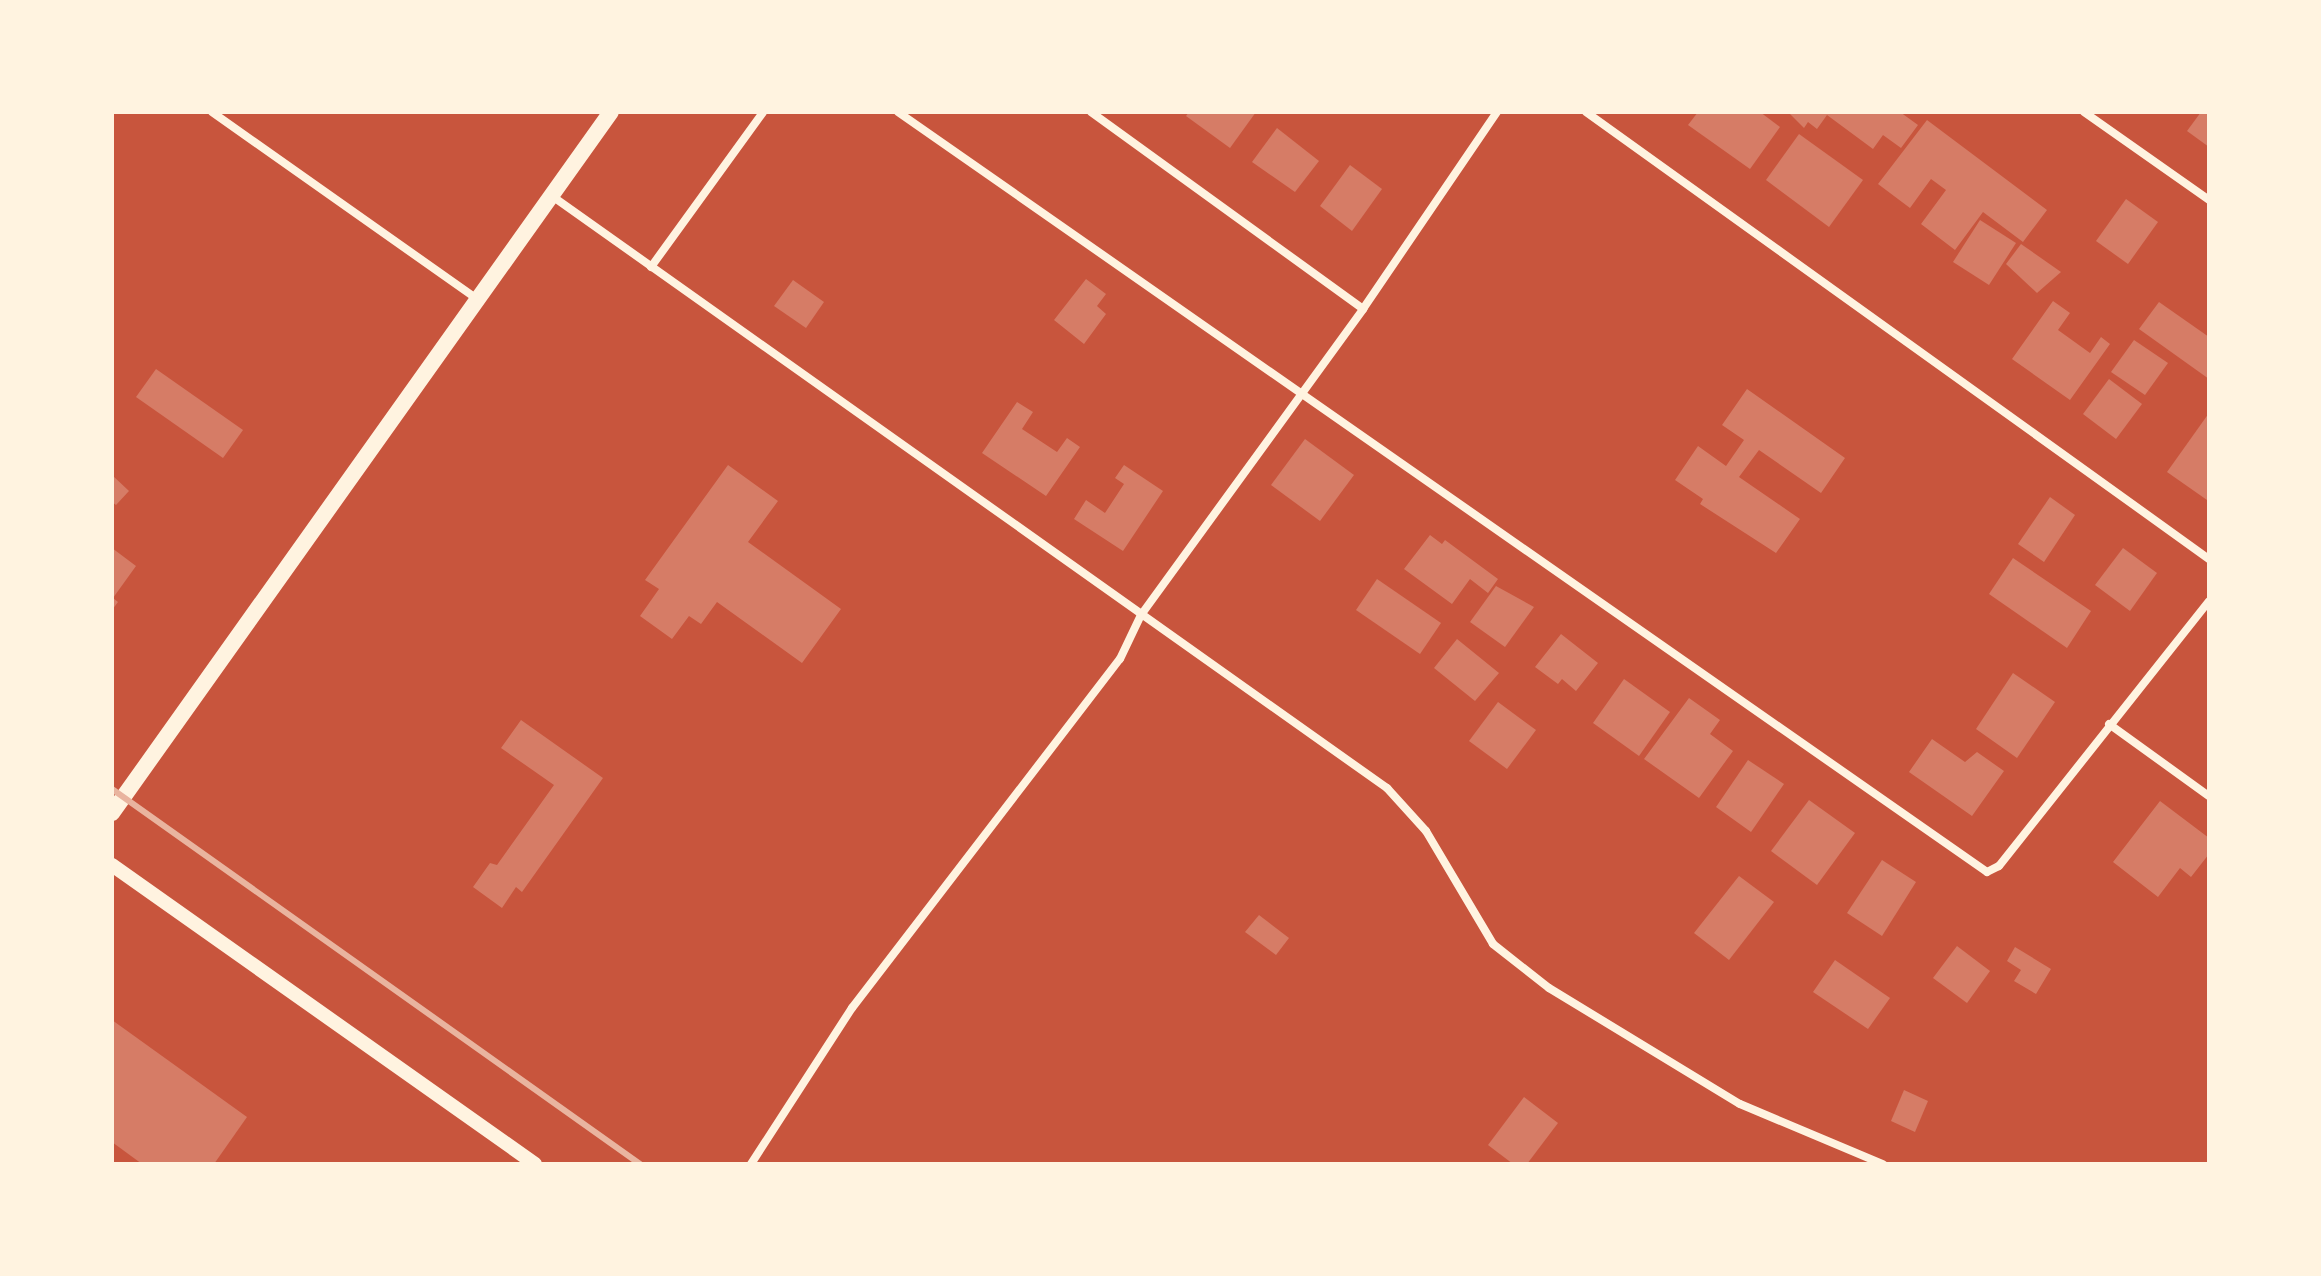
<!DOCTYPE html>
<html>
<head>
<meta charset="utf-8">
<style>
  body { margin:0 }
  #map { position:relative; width:2321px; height:1276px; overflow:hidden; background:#c8553d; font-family:Signika,sans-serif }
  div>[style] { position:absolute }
  .building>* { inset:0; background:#d67c66 }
  .minor>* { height:8px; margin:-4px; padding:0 4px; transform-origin:4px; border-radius:4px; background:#fff3e0 }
  .tertiary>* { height:14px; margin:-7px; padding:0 7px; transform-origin:7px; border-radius:7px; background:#fff3e0 }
  .secondary>* { height:16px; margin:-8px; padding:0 8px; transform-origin:8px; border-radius:8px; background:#fff3e0 }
  .rail>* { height:6px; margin:-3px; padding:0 3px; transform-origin:3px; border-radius:3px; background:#e9b49f }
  span { translate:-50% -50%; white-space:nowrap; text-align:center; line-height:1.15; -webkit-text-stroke:6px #fff3e0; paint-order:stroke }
  .frame { position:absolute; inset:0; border:114px solid #fff3e0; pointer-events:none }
</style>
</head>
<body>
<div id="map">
  <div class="building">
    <div style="clip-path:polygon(1189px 112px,1256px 112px,1230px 148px,1186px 116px)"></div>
    <div style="clip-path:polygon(1698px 112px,1760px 112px,1780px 127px,1750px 169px,1688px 125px)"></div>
    <div style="clip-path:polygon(1788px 112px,1900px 112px,1918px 125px,1901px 148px,1883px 135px,1873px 149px,1827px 115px,1817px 129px,1808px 122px,1804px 128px)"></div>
    <div style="clip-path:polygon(2201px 112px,2209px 112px,2209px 147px,2187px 131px)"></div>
    <div style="clip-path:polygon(1927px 120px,2047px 210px,2023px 242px,1983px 212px,1955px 250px,1921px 224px,1946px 190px,1931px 179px,1910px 208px,1878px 184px)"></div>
    <div style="clip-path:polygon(1277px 128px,1319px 161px,1295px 192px,1252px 162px)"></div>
    <div style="clip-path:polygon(1799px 134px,1863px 180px,1829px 227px,1766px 180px)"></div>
    <div style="clip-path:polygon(1350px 165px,1382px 189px,1352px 231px,1320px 206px)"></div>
    <div style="clip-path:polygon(2126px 199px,2158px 222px,2128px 264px,2096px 241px)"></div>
    <div style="clip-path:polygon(1980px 220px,2016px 243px,1989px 285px,1953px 262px)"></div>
    <div style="clip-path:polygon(2021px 244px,2061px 272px,2037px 293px,2006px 264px)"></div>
    <div style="clip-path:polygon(1086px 279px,1106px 294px,1097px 306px,1106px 314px,1084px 344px,1054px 320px)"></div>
    <div style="clip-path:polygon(793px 280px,824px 302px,806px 328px,774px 306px)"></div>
    <div style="clip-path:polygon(2053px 301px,2070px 313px,2058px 330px,2090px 353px,2101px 337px,2110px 344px,2070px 400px,2012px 359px)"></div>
    <div style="clip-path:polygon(2159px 302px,2209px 337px,2209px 379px,2139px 329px)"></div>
    <div style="clip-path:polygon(2134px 340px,2168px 363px,2145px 395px,2111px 372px)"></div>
    <div style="clip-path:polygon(156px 369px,243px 430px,223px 458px,136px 397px)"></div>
    <div style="clip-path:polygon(2109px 379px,2142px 404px,2116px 439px,2083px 414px)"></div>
    <div style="clip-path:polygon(1747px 389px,1845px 458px,1821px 493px,1759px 450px,1739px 477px,1800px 519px,1776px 553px,1700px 504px,1703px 499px,1675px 480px,1698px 446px,1726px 466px,1744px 440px,1722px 425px)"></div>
    <div style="clip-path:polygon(1017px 402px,1033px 412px,1022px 429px,1057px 452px,1067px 438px,1080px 447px,1046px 496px,982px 453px)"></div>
    <div style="clip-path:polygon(2209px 413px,2209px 497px,2207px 500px,2167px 472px)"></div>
    <div style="clip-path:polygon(1305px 439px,1354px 475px,1320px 521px,1271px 485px)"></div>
    <div style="clip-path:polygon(728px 465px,778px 501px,748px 542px,841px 609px,802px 663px,717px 602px,701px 624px,689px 616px,672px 639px,640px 616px,659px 589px,645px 580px)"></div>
    <div style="clip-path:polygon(1124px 465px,1163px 491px,1123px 551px,1074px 519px,1086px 500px,1105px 513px,1124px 484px,1115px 478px)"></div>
    <div style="clip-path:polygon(112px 475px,129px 491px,116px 505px,112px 502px)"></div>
    <div style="clip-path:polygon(2050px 497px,2075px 515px,2044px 562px,2018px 544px)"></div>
    <div style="clip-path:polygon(1430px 535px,1442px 544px,1445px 540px,1498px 579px,1488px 593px,1470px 579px,1452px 604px,1404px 569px)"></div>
    <div style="clip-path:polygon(112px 548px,136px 566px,113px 598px,118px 602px,112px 610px)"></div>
    <div style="clip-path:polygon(2123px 548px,2157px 573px,2130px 611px,2095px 585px)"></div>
    <div style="clip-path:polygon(2013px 558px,2091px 611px,2067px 648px,1989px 594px)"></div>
    <div style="clip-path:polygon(1377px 579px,1441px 623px,1420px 654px,1356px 610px)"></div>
    <div style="clip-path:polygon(1496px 586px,1534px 607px,1505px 647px,1470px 622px)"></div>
    <div style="clip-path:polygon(1561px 634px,1598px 663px,1576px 691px,1562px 679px,1558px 684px,1535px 667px)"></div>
    <div style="clip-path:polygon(1457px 639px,1499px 673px,1475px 701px,1434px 668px)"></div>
    <div style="clip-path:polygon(2013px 673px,2055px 702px,2017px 758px,1976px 729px)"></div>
    <div style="clip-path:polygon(1624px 679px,1670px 712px,1639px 756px,1593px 723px)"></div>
    <div style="clip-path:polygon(1689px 698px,1720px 720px,1710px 734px,1733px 751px,1699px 798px,1644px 759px)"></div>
    <div style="clip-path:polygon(1498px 702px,1536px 730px,1507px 769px,1469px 741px)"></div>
    <div style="clip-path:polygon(521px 720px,603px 778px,522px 892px,516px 887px,502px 908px,473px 887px,490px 863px,497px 865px,554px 785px,501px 748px)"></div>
    <div style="clip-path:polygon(1932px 739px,1965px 762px,1977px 752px,2004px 771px,1972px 816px,1909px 772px)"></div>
    <div style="clip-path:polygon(1748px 760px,1784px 784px,1751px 832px,1716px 807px)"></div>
    <div style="clip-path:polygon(1809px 800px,1855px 833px,1817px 885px,1771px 851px)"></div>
    <div style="clip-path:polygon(2160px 801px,2209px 838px,2209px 854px,2191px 877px,2180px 868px,2158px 897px,2113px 862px)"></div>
    <div style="clip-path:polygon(1882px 860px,1916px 882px,1882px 936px,1847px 913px)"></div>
    <div style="clip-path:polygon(1739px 876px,1774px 902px,1729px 960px,1694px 933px)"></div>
    <div style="clip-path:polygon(1259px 915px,1289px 938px,1276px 955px,1245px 932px)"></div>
    <div style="clip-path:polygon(1957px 946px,1990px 971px,1967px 1003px,1933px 978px)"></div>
    <div style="clip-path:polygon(2015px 947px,2051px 969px,2036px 994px,2014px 981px,2021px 970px,2007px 961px)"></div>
    <div style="clip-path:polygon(1835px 960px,1890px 998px,1868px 1029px,1813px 992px)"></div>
    <div style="clip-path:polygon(112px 1020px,247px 1117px,214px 1164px,142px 1164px,112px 1142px)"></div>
    <div style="clip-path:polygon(1904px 1090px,1928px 1101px,1915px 1132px,1891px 1121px)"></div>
    <div style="clip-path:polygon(1524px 1097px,1558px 1123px,1527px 1164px,1513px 1164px,1488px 1145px)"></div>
  </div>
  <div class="minor">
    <div style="left:212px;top:112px;width:324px;rotate:35.2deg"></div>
    <div style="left:898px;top:112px;width:1328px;rotate:34.91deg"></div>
    <div style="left:1987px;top:872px;width:13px;rotate:-27deg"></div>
    <div style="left:1999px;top:866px;width:338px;rotate:-51.6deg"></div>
    <div style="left:1091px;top:112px;width:336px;rotate:35.9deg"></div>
    <div style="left:1586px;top:112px;width:767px;rotate:35.66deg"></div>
    <div style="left:2084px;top:112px;width:153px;rotate:35.1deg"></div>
    <div style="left:552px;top:196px;width:1024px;rotate:35.34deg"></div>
    <div style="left:1387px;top:788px;width:58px;rotate:47.8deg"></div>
    <div style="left:1426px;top:831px;width:131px;rotate:59.3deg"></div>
    <div style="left:1493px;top:944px;width:71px;rotate:38.2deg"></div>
    <div style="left:1549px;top:988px;width:223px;rotate:31.3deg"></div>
    <div style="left:1740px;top:1104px;width:155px;rotate:22.8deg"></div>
    <div style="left:651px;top:267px;width:191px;rotate:-54.1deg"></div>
    <div style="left:2109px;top:724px;width:123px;rotate:35.8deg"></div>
    <div style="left:751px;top:1164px;width:186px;rotate:-57.1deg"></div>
    <div style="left:852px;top:1008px;width:440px;rotate:-52.5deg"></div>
    <div style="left:1120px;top:659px;width:49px;rotate:-64.5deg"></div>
    <div style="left:1141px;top:615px;width:378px;rotate:-54deg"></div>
    <div style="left:1363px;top:309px;width:238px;rotate:-55.8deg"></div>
  </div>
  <div class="tertiary">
    <div style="left:112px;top:865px;width:518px;rotate:35.25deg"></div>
  </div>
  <div class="secondary">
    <div style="left:112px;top:813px;width:860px;rotate:-54.56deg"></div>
  </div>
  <div class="rail">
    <div style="left:112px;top:789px;width:648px;rotate:35.38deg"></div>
  </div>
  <div class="frame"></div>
</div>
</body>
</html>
